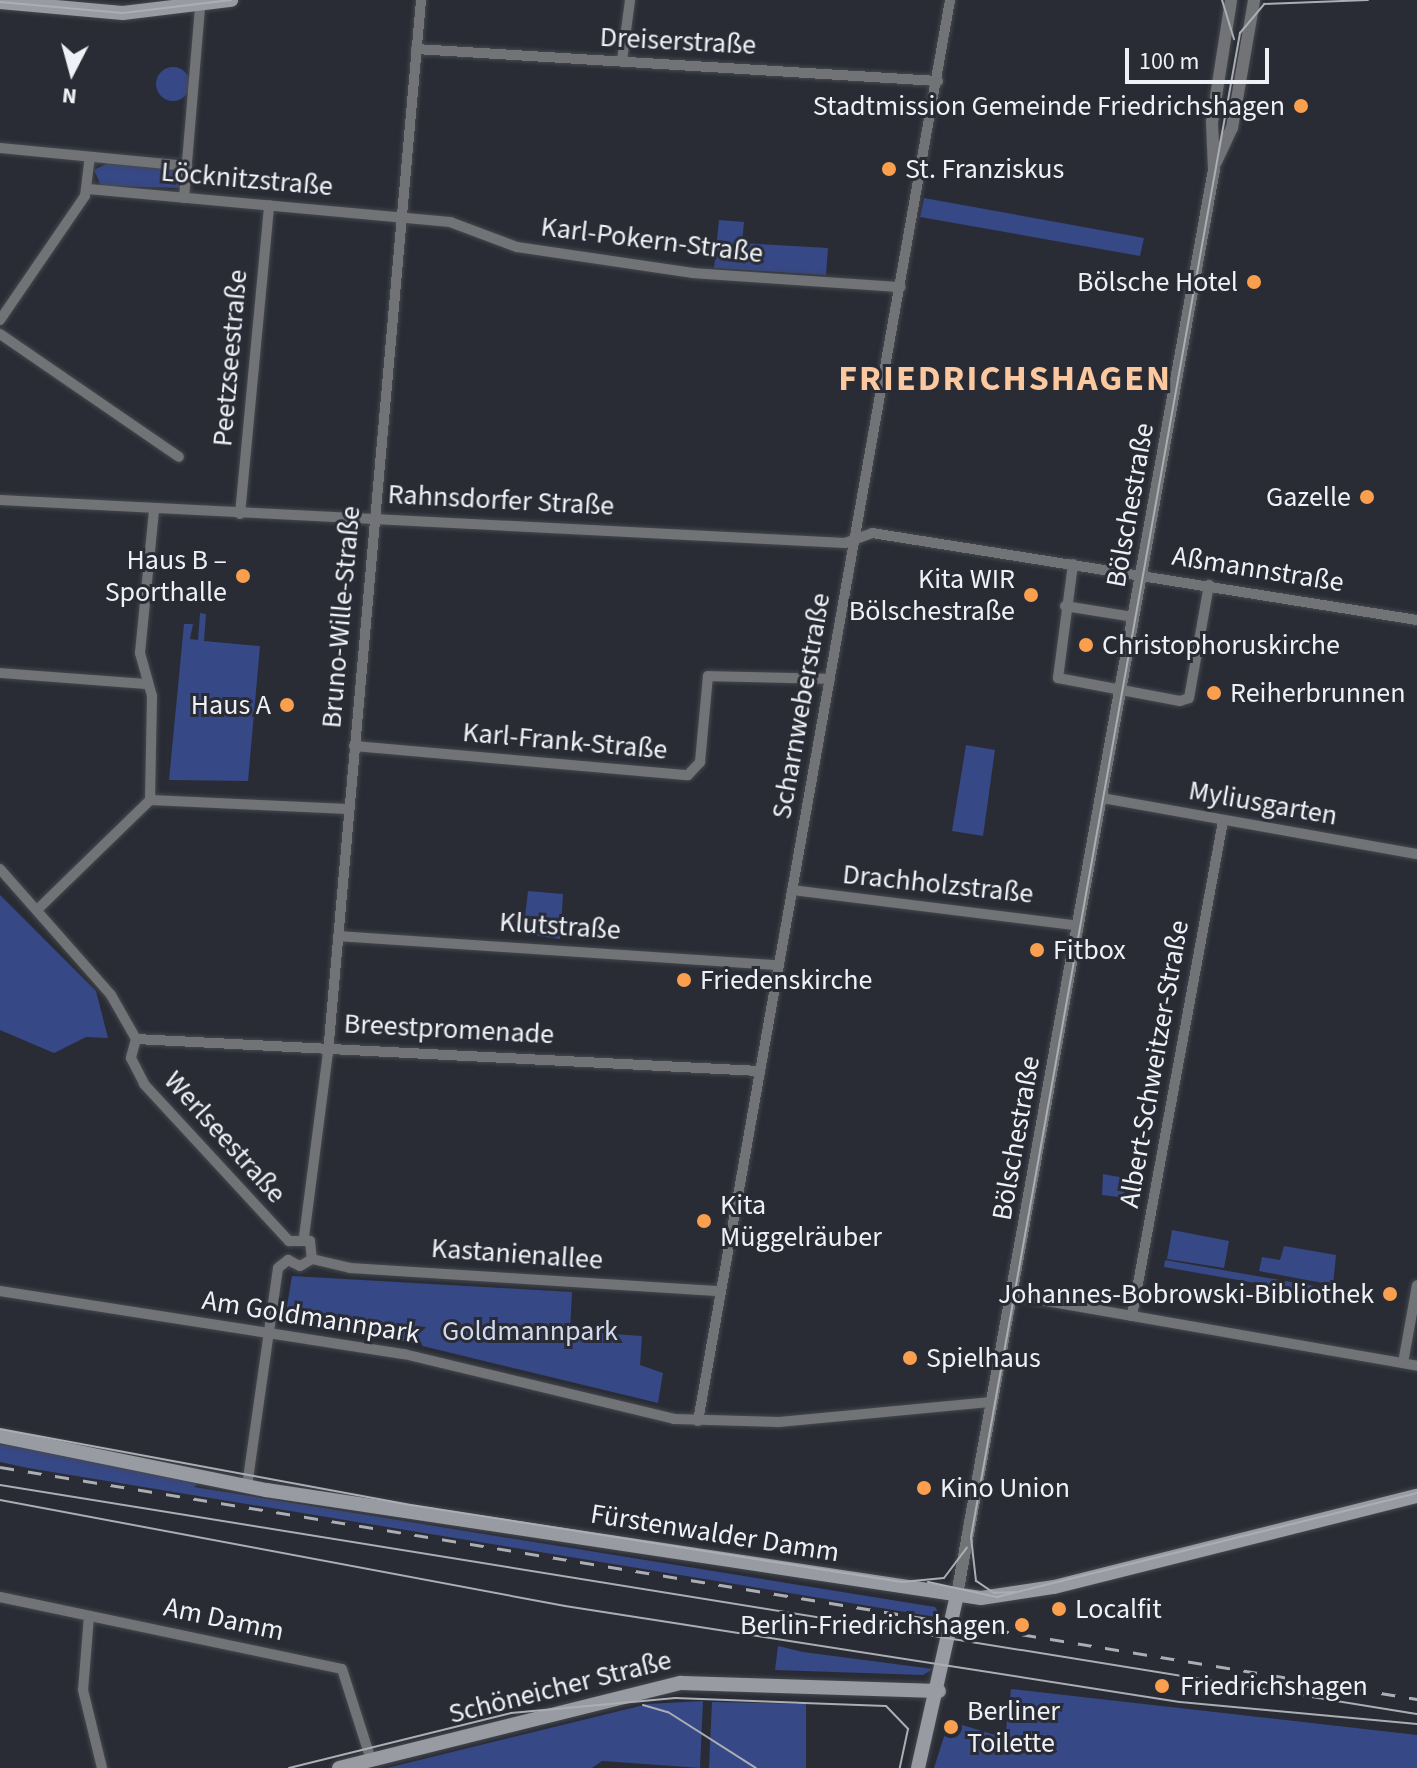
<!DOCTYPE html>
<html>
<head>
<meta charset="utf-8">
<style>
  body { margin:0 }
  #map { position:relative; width:1417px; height:1768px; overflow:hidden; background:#292c34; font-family:"Source Sans 3",sans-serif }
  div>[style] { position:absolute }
  .green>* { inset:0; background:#374887 }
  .round { border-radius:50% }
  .roads { filter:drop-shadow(0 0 2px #45484f) drop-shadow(0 0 2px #45484f) }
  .minor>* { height:10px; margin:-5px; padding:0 5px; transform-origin:5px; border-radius:5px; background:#717377 }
  .tertiary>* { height:12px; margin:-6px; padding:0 6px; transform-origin:6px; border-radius:6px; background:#717377 }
  .secondary>* { height:14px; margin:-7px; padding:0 7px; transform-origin:7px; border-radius:7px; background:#989ba1 }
  .tram>* { height:2px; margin:-1px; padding:0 1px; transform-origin:1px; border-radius:1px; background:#abaeb4 }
  .rail>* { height:3px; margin-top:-1.5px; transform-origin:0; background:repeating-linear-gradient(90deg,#abaeb4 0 14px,transparent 0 28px) }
  .dots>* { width:22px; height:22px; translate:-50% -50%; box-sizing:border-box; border:4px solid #292c34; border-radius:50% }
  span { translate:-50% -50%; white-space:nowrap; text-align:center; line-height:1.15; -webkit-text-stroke:6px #292c34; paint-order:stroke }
  .street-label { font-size:28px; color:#eff1f6 }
  .poi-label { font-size:28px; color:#eff1f6 }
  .right { translate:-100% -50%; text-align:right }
  .left { translate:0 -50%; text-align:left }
  .park-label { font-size:28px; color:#d3daee }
  .district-label { font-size:36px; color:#fcc89f; font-weight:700; letter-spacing:2px }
  .north { position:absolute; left:32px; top:32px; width:80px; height:80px; -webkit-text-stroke:6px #292c34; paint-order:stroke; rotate:186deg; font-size:22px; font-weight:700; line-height:32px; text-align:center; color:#eff1f6 }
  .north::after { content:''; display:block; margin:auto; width:28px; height:36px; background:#eff1f6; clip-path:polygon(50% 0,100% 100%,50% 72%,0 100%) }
  .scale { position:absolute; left:1125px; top:48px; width:144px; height:36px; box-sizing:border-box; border:4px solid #eff1f6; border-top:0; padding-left:10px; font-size:24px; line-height:28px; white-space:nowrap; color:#eff1f6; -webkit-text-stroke:6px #292c34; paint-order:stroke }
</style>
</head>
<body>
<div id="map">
  <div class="green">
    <div class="round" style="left:156px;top:67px;width:34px;height:34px"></div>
    <div style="clip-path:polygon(110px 162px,176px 169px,181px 188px,101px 186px,94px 170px)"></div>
    <div style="clip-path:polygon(924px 198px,1144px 238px,1140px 256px,920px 217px)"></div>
    <div style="clip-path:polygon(719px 220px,744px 222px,742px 243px,828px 248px,826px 275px,714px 268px)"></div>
    <div style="clip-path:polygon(200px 613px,206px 614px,204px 641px,260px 646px,248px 781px,169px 780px,184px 624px,193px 624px,190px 639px,198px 640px)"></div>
    <div style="clip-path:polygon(966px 745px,995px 750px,983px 836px,952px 831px)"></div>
    <div style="clip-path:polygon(528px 891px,563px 894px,560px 939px,523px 934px)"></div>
    <div style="clip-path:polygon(0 895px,96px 991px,108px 1038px,86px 1037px,54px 1053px,0 1030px)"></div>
    <div style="clip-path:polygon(1103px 1174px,1135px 1180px,1137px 1184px,1118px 1197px,1102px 1195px)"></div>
    <div style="clip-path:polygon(1172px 1230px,1229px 1241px,1224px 1268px,1167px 1259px)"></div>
    <div style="clip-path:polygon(1284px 1246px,1336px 1255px,1333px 1285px,1259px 1271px,1262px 1257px,1280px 1260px)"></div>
    <div style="clip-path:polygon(1165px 1260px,1320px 1287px,1318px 1294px,1164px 1267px)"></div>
    <div style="clip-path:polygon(292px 1276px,572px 1292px,570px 1331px,642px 1336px,640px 1365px,663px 1373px,658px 1403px,402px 1341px,284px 1324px)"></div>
    <div style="clip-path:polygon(0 1444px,152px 1469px,199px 1482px,194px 1487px,935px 1607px,942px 1618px,28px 1468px,0 1462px)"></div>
    <div style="clip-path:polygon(778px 1646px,803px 1652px,933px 1669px,923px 1675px,775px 1670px)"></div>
    <div style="clip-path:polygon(1011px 1689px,1417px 1735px,1417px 1768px,934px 1768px,949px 1721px,1005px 1738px)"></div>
    <div style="clip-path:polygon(703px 1701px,700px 1768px,602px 1761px,592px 1768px,387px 1768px,648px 1704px)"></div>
    <div style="clip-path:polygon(712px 1702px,806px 1704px,806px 1768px,709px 1768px)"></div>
  </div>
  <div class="roads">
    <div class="minor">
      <div style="left:416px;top:49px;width:523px;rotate:3.51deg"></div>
      <div style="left:622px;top:61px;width:62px;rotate:-82.5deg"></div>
      <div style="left:0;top:148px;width:188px;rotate:5.5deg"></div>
      <div style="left:88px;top:189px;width:364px;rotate:5.2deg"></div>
      <div style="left:450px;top:222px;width:72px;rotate:20.5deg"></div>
      <div style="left:517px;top:247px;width:178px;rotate:8.4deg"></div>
      <div style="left:693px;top:273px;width:208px;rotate:3.9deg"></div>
      <div style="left:184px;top:198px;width:193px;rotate:-85.2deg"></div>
      <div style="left:0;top:320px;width:150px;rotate:-55.6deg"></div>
      <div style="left:85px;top:196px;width:39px;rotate:-83deg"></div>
      <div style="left:0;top:334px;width:217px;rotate:34.5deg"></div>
      <div style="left:0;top:500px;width:846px;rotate:2.91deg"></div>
      <div style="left:845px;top:543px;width:29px;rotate:-20deg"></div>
      <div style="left:872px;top:533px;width:552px;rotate:9.07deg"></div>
      <div style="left:240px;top:514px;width:310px;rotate:-84.6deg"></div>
      <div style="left:1073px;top:564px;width:115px;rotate:97.5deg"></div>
      <div style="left:1058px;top:678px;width:124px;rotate:10.7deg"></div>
      <div style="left:1180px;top:701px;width:9px;rotate:-18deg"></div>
      <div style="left:1189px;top:698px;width:115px;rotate:-80deg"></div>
      <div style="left:1065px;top:606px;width:70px;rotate:9.1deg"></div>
      <div style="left:0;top:673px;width:148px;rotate:4.3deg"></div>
      <div style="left:354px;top:746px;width:335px;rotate:5deg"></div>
      <div style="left:688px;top:775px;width:18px;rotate:-47deg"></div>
      <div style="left:700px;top:762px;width:86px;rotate:-84.7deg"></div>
      <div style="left:708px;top:676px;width:122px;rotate:1.4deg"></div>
      <div style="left:1102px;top:798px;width:320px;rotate:10.1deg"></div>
      <div style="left:150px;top:800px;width:104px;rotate:-88.9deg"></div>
      <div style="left:152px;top:696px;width:45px;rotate:-105.6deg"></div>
      <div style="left:140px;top:653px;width:144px;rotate:-84.4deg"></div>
      <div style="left:0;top:869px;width:168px;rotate:48.6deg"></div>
      <div style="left:111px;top:995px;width:51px;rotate:60.4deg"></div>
      <div style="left:136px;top:1039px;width:20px;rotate:105deg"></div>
      <div style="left:131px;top:1058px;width:29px;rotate:63deg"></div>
      <div style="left:144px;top:1084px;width:214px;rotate:47.3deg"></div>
      <div style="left:792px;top:890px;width:289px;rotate:7.1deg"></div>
      <div style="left:37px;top:910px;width:158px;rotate:-44.2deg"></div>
      <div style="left:150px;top:800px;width:198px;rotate:2.6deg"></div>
      <div style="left:338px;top:936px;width:442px;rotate:3.8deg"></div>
      <div style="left:136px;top:1039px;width:625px;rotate:2.94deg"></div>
      <div style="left:304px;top:1237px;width:186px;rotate:-82.6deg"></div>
      <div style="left:328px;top:1053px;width:1057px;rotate:-84.95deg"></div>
      <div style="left:289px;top:1241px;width:21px"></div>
      <div style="left:310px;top:1241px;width:18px;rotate:84deg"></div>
      <div style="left:312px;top:1259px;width:39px;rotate:13deg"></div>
      <div style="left:350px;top:1268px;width:371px;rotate:3.6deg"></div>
      <div style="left:288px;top:1260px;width:13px;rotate:27deg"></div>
      <div style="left:300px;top:1266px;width:14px;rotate:-30deg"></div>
      <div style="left:0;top:1291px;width:409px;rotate:8.9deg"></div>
      <div style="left:404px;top:1354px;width:278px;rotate:13.5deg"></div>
      <div style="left:674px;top:1419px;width:105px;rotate:1.6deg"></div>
      <div style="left:779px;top:1422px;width:214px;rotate:-5.4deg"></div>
      <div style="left:1012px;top:1295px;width:411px;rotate:9.9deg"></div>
      <div style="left:1132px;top:1316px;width:503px;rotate:-79.58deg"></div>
      <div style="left:1403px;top:1363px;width:79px;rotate:-79.8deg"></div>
      <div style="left:698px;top:1421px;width:1443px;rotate:-79.94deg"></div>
      <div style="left:247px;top:1486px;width:220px;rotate:-81.9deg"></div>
      <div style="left:278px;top:1268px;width:13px;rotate:-39deg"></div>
      <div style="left:0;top:1597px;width:349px;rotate:11.9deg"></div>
      <div style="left:342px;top:1669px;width:96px;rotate:72.3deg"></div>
      <div style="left:89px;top:1616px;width:74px;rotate:94.6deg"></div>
      <div style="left:83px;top:1690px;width:80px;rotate:76.3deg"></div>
    </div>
    <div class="tertiary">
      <div style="left:1216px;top:162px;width:38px;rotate:-65deg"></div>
      <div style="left:1232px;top:128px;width:130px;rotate:-80.2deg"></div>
      <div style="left:957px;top:1595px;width:1448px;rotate:-79.78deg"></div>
      <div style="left:1214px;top:170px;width:48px;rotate:-92.4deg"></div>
      <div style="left:1212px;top:122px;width:123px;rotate:-81.1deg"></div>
    </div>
    <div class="secondary">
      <div style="left:0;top:2px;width:123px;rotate:5.1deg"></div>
      <div style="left:123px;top:13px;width:109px;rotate:-6.9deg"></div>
      <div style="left:0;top:1436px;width:271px;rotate:11.5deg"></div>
      <div style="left:266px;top:1490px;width:723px;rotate:8.59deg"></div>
      <div style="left:981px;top:1598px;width:74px;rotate:-8.6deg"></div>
      <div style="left:1054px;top:1587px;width:374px;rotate:-14.1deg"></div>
      <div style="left:339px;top:1768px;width:352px;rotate:-14deg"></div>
      <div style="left:681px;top:1683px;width:258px;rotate:1.8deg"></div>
      <div style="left:918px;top:1768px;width:177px;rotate:-77.3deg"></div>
    </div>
  </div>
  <div class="tram">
    <div style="left:1222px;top:0;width:41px;rotate:72.9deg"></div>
    <div style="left:0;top:2px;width:123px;rotate:5.1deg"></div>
    <div style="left:123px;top:13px;width:109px;rotate:-6.9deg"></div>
    <div style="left:0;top:1429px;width:418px;rotate:10.5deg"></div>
    <div style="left:411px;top:1505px;width:497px;rotate:8.9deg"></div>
    <div style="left:902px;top:1582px;width:42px;rotate:-5.4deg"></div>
    <div style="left:944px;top:1578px;width:38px;rotate:-53deg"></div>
    <div style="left:0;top:1485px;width:1435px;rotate:9.18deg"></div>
    <div style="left:0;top:1500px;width:575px;rotate:10.63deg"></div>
    <div style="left:565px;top:1606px;width:622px;rotate:8.87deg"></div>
    <div style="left:1180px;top:1702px;width:238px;rotate:5.3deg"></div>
    <div style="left:928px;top:1582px;width:71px;rotate:12.3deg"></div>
    <div style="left:997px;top:1597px;width:433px;rotate:-13.9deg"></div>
    <div style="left:1017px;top:1592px;width:23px;rotate:178deg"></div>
    <div style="left:994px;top:1593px;width:22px;rotate:-146deg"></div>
    <div style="left:976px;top:1581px;width:44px;rotate:-96.5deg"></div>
    <div style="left:971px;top:1537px;width:1528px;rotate:-79.86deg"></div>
    <div style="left:1240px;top:33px;width:38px;rotate:-50deg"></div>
    <div style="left:1264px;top:4px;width:104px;rotate:-2.2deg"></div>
    <div style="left:643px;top:1705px;width:26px;rotate:16deg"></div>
    <div style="left:668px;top:1712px;width:104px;rotate:32.5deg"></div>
    <div style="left:289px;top:1768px;width:229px;rotate:-13.9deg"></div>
    <div style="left:511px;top:1713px;width:165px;rotate:-5.2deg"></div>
    <div style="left:675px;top:1698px;width:211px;rotate:2.2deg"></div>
    <div style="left:886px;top:1706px;width:32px;rotate:46deg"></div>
    <div style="left:908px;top:1729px;width:40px;rotate:102deg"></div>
  </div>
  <div class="rail">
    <div style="left:0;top:1467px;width:1436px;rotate:9.3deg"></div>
  </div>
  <div class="dots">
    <div style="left:1301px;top:106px;background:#f99f4d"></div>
    <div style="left:889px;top:169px;background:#f99f4d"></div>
    <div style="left:1254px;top:282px;background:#f99f4d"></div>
    <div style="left:1367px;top:497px;background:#f99f4d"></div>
    <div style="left:243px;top:576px;background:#f99f4d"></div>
    <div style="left:1031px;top:595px;background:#f99f4d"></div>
    <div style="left:1086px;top:645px;background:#f99f4d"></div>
    <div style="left:1214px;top:693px;background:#f99f4d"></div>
    <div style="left:287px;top:705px;background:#f99f4d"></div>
    <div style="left:1037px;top:950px;background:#f99f4d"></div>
    <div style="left:684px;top:980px;background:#f99f4d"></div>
    <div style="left:704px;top:1221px;background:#f99f4d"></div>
    <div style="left:1390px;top:1294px;background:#f99f4d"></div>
    <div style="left:910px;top:1358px;background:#f99f4d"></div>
    <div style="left:924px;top:1488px;background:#f99f4d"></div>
    <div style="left:1059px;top:1609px;background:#f99f4d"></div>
    <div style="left:1022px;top:1625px;background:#f99f4d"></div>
    <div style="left:1162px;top:1686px;background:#f99f4d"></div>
    <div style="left:951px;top:1727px;background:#f99f4d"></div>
  </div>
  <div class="street-label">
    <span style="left:678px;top:41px;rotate:3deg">Dreiserstraße</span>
    <span style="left:247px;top:179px;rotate:5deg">Löcknitzstraße</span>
    <span style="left:652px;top:240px;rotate:7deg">Karl-Pokern-Straße</span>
    <span style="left:230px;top:358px;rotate:-85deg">Peetzseestraße</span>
    <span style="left:501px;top:500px;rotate:3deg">Rahnsdorfer Straße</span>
    <span style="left:1130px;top:505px;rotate:-80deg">Bölschestraße</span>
    <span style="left:1258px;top:569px;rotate:9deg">Aßmannstraße</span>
    <span style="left:341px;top:617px;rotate:-85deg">Bruno-Wille-Straße</span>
    <span style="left:801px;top:706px;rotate:-80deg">Scharnweberstraße</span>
    <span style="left:565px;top:741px;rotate:5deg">Karl-Frank-Straße</span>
    <span style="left:1263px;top:803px;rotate:10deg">Myliusgarten</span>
    <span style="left:938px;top:884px;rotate:6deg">Drachholzstraße</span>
    <span style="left:560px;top:926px;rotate:4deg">Klutstraße</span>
    <span style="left:449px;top:1029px;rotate:3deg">Breestpromenade</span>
    <span style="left:1154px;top:1064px;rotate:-80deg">Albert-Schweitzer-Straße</span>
    <span style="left:225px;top:1137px;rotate:48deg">Werlseestraße</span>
    <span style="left:1016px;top:1138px;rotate:-80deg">Bölschestraße</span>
    <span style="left:517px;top:1254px;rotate:4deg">Kastanienallee</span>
    <span style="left:311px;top:1317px;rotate:9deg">Am Goldmannpark</span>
    <span style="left:715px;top:1533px;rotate:9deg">Fürstenwalder Damm</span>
    <span style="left:224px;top:1619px;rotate:12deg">Am Damm</span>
    <span style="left:560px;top:1687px;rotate:-14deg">Schöneicher Straße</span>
  </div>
  <div class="poi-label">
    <span class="right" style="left:1285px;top:106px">Stadtmission Gemeinde Friedrichshagen</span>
    <span class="left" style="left:905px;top:169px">St. Franziskus</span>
    <span class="right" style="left:1238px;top:282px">Bölsche Hotel</span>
    <span class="right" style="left:1351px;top:497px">Gazelle</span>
    <span class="right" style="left:227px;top:576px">Haus B –<br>Sporthalle</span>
    <span class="right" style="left:1015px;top:595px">Kita WIR<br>Bölschestraße</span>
    <span class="left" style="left:1102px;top:645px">Christophoruskirche</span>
    <span class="left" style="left:1230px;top:693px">Reiherbrunnen</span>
    <span class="right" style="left:271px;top:705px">Haus A</span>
    <span class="left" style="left:1053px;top:950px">Fitbox</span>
    <span class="left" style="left:700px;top:980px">Friedenskirche</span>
    <span class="left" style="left:720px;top:1221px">Kita<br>Müggelräuber</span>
    <span class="right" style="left:1374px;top:1294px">Johannes-Bobrowski-Bibliothek</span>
    <span class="left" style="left:926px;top:1358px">Spielhaus</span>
    <span class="left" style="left:940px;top:1488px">Kino Union</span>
    <span class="left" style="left:1075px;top:1609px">Localfit</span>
    <span class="right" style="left:1006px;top:1625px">Berlin-Friedrichshagen</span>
    <span class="left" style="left:1180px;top:1686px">Friedrichshagen</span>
    <span class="left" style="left:967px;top:1727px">Berliner<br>Toilette</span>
  </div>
  <div class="park-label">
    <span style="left:530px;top:1331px">Goldmannpark</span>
  </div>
  <div class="district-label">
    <span style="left:1005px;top:379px">FRIEDRICHSHAGEN</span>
  </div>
  <div class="north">N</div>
  <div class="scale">100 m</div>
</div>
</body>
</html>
